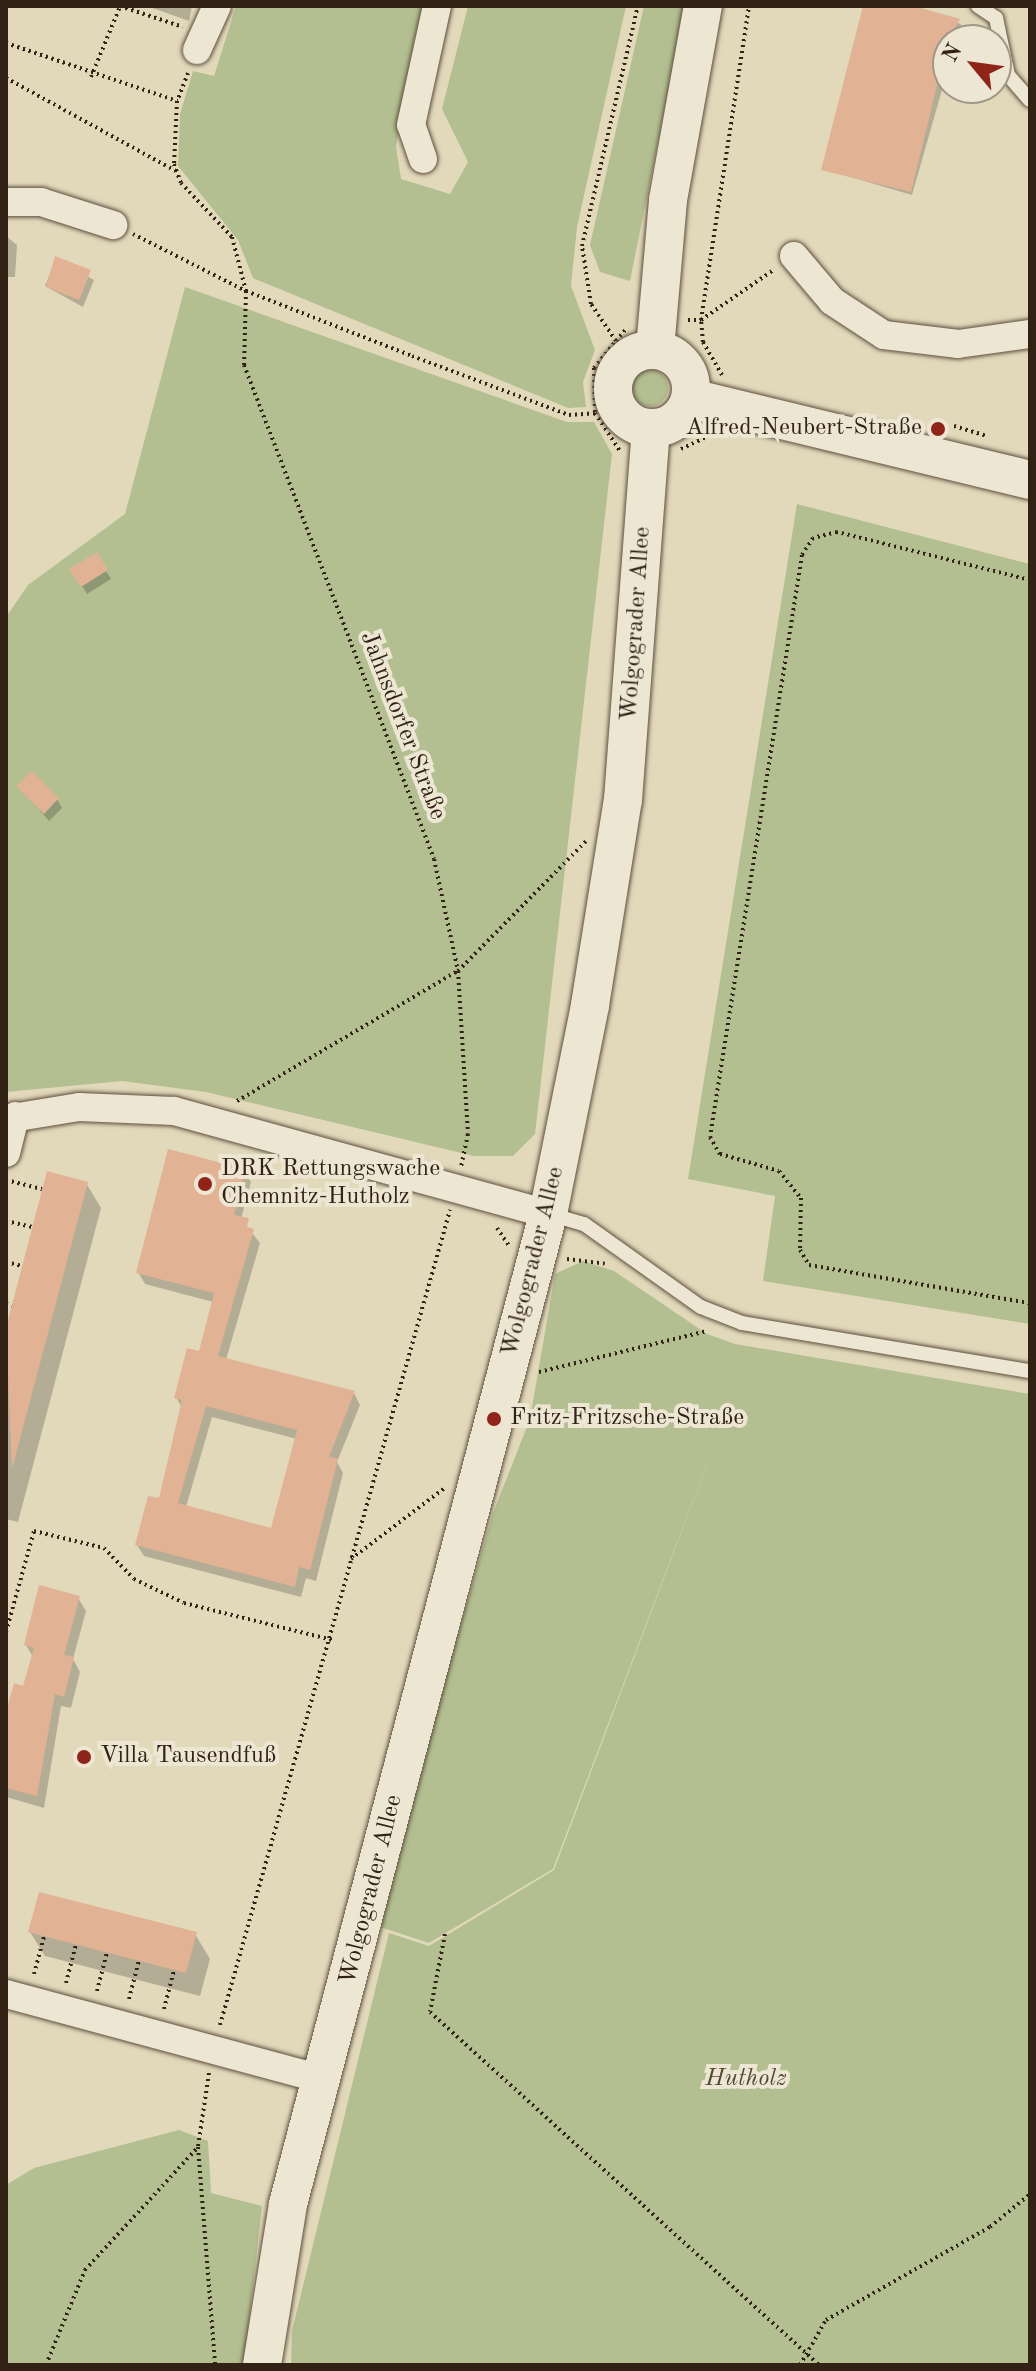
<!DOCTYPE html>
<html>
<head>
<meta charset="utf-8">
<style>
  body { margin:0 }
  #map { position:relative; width:1036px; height:2371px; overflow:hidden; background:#e2d9bb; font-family:"Old Standard TT",serif }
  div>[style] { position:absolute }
  .green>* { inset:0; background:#b3bf91 }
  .round { border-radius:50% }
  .shadow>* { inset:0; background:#0003 }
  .building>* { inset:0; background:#e1b294 }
  .path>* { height:4px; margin-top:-2px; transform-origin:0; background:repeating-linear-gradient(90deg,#322115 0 2px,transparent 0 6px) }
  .roads { filter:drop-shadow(0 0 2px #5e4f3e) drop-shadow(0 0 2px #5e4f3e) }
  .lane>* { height:14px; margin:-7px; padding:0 7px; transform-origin:7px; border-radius:7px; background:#ece6d3 }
  .street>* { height:28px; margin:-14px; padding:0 14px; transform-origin:14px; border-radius:14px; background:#ece6d3 }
  .secondary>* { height:38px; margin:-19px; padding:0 19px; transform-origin:19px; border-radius:19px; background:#ece6d3 }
  .secondary>.ring { margin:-19px; padding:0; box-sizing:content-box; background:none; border:38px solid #ece6d3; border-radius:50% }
  .dots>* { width:22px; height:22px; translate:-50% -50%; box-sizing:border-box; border:4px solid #ece6d3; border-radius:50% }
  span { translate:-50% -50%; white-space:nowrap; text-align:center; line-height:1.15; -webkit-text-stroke:8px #ece6d3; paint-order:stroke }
  .poi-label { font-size:24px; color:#322115 }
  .right { translate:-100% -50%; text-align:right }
  .left { translate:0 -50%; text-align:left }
  .street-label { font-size:24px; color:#322115 }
  .park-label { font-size:24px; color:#524834; font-style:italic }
  .frame { position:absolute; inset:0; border:8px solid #322115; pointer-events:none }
  .north { position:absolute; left:932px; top:24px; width:80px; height:80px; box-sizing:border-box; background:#ece6d3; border:2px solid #a29787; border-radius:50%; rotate:299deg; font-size:22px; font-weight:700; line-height:32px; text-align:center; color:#322115 }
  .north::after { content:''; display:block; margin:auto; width:28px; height:36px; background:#8f2418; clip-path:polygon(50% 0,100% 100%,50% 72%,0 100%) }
</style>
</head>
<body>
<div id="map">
  <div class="green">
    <div style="clip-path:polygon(236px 6px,425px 6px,396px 146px,401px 179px,450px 194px,468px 162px,442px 109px,468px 6px,626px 6px,577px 227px,571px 286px,595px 350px,583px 382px,586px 407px,568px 408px,253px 278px,238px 240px,178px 166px,180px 114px,193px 71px,214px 76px)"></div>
    <div style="clip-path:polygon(644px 6px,685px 6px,630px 281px,600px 272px,590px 245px)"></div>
    <div style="clip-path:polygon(185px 287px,567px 422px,594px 422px,612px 454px,535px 1134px,513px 1156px,474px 1156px,206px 1092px,122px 1081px,6px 1092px,6px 617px,28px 585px,125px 514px)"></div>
    <div class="round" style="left:632px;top:370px;width:36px;height:36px"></div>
    <div style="clip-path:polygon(797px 504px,1030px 564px,1030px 1324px,763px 1281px,775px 1196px,688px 1179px)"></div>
    <div style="clip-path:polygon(583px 1261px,614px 1271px,707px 1334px,735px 1344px,1030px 1394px,1030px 2365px,291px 2365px,292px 2331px,389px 1933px,429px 1946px,554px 1870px,721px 1427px,553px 1869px,429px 1943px,374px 1925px,493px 1513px,530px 1419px,555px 1274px)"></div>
    <div style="clip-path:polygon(179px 2130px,208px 2141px,211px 2193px,262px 2206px,244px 2365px,6px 2365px,6px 2185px,34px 2168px)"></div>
  </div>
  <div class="shadow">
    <div style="clip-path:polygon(147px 6px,192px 6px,189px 21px)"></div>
    <div style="clip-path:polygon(865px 6px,906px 6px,961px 24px,956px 40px,948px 40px,948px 69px,912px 195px,823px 169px)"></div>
    <div style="clip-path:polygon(6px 236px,17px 245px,15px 277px,6px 277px)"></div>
    <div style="clip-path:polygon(56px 259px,94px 280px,83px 307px,45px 286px)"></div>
    <div style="clip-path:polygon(96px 554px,111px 579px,87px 594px,72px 570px)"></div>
    <div style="clip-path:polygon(19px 786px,57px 799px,62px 808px,49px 821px)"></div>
    <div style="clip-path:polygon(evenodd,244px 1171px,251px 1182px,241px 1219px,260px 1243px,226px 1360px,354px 1393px,360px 1405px,337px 1462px,343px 1473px,316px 1581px,306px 1578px,301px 1597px,144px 1556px,137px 1545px,161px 1501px,182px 1408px,176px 1397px,200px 1353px,213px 1302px,145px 1284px,138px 1272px,244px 1171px,212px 1417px,297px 1439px,273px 1530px,186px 1507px,212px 1417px)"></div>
    <div style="clip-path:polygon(48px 1174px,86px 1183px,101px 1208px,18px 1522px,6px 1519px,6px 1335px)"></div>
    <div style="clip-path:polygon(78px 1598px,86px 1611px,73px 1659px,80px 1672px,71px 1708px,61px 1706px,44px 1808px,6px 1797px,6px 1720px,25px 1689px,33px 1657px,26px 1645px)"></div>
    <div style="clip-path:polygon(30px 1932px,195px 1934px,210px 1959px,200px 1996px,45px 1956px)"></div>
  </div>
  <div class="building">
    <div style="clip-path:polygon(863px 6px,914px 6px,960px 19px,948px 40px,911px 192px,821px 170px)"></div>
    <div style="clip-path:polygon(55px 256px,91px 270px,79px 300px,46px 287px)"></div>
    <div style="clip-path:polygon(97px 552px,108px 570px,81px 587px,69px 569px)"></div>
    <div style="clip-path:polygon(32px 771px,59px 798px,44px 814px,16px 786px)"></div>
    <div style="clip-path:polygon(evenodd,168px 1149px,245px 1169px,234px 1215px,249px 1218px,247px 1227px,254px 1229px,218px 1356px,355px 1391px,329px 1457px,338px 1459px,310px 1570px,299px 1567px,295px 1587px,135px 1545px,148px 1496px,159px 1498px,182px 1400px,174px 1398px,179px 1379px,187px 1348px,199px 1351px,214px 1293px,136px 1273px,168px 1149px,206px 1406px,297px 1430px,271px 1528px,178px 1503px,206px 1406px)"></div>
    <div style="clip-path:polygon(47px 1171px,88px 1182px,12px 1469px,6px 1328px)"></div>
    <div style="clip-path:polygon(39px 1585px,80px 1596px,64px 1655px,74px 1657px,64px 1697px,55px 1694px,37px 1796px,6px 1788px,6px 1712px,14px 1683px,23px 1686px,34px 1648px,24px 1645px)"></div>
    <div style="clip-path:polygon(39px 1892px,197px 1932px,186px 1973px,28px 1932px)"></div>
  </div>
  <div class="path">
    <div style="left:120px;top:6px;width:66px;rotate:18.4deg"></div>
    <div style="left:6px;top:43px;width:181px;rotate:18.7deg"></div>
    <div style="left:188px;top:73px;width:30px;rotate:111deg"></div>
    <div style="left:177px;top:101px;width:63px;rotate:92.7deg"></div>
    <div style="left:174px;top:164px;width:20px;rotate:70deg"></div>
    <div style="left:181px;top:183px;width:74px;rotate:46.6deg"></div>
    <div style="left:232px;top:237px;width:56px;rotate:75.5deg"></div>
    <div style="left:246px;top:291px;width:74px;rotate:91.5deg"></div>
    <div style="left:244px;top:365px;width:529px;rotate:68.96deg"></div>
    <div style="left:434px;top:859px;width:115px;rotate:77.9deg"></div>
    <div style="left:458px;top:971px;width:163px;rotate:86.5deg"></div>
    <div style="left:468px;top:1134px;width:34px;rotate:102deg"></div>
    <div style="left:91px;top:77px;width:74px;rotate:-67.6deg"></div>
    <div style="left:6px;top:78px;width:194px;rotate:28.7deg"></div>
    <div style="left:133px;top:234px;width:127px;rotate:26.8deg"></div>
    <div style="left:246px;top:291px;width:178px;rotate:21.4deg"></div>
    <div style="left:412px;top:356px;width:168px;rotate:20.6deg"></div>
    <div style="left:569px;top:415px;width:26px;rotate:-4deg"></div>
    <div style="left:595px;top:413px;width:45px;rotate:56.7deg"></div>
    <div style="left:688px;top:320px;width:13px"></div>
    <div style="left:701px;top:320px;width:90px;rotate:-34.6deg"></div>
    <div style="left:616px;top:341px;width:17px;rotate:-50deg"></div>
    <div style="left:722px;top:375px;width:38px;rotate:-120deg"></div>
    <div style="left:703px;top:342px;width:22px;rotate:-95deg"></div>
    <div style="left:701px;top:320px;width:318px;rotate:-81.3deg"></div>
    <div style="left:595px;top:412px;width:44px;rotate:-91.3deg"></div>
    <div style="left:594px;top:368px;width:35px;rotate:-51deg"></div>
    <div style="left:616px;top:341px;width:45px;rotate:-124deg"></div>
    <div style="left:591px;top:304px;width:59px;rotate:-98.8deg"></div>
    <div style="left:582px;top:246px;width:246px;rotate:-76.9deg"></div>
    <div style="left:954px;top:426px;width:34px;rotate:17deg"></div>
    <div style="left:681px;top:449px;width:33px;rotate:-25deg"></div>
    <div style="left:1030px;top:580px;width:199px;rotate:-166deg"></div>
    <div style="left:837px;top:532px;width:25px;rotate:166deg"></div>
    <div style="left:813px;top:538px;width:20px;rotate:123deg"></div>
    <div style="left:802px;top:555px;width:589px;rotate:98.98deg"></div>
    <div style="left:710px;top:1137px;width:20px;rotate:60deg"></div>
    <div style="left:720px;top:1154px;width:61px;rotate:16.1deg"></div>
    <div style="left:779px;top:1171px;width:35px;rotate:51deg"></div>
    <div style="left:801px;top:1198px;width:52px;rotate:91.1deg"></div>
    <div style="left:800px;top:1250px;width:17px;rotate:59deg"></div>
    <div style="left:809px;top:1265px;width:224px;rotate:9.8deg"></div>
    <div style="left:237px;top:1101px;width:256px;rotate:-30.5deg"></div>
    <div style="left:458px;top:971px;width:182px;rotate:-45.4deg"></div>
    <div style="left:6px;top:1180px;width:37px;rotate:14deg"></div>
    <div style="left:6px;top:1221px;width:27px;rotate:13deg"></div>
    <div style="left:497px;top:1228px;width:22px;rotate:56deg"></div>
    <div style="left:567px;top:1259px;width:38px;rotate:7deg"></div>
    <div style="left:6px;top:1262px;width:16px;rotate:14deg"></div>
    <div style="left:6px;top:1304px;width:6px;rotate:18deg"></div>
    <div style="left:539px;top:1372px;width:173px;rotate:-13.7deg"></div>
    <div style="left:351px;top:1559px;width:119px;rotate:-37.2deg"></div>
    <div style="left:6px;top:1632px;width:105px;rotate:-74.5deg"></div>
    <div style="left:34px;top:1531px;width:72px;rotate:13.7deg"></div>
    <div style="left:104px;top:1548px;width:43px;rotate:45.9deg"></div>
    <div style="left:134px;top:1579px;width:55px;rotate:25.6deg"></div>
    <div style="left:184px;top:1603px;width:153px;rotate:14deg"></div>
    <div style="left:445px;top:1934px;width:79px;rotate:100.9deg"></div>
    <div style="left:430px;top:2012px;width:525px;rotate:42.22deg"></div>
    <div style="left:34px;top:1974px;width:39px;rotate:-75deg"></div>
    <div style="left:66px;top:1983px;width:40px;rotate:-75.6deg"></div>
    <div style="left:97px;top:1991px;width:40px;rotate:-75.6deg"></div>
    <div style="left:129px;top:1999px;width:40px;rotate:-75.6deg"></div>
    <div style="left:164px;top:2009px;width:40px;rotate:-75.6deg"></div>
    <div style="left:220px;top:2025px;width:847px;rotate:-74.24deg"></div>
    <div style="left:209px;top:2073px;width:75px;rotate:98.5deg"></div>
    <div style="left:198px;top:2147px;width:219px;rotate:85.5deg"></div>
    <div style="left:46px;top:2365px;width:103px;rotate:-67.7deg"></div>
    <div style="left:85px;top:2270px;width:167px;rotate:-47.4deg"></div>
    <div style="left:800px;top:2365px;width:52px;rotate:-60deg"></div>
    <div style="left:826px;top:2320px;width:189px;rotate:-29.6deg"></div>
    <div style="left:990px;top:2227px;width:52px;rotate:-39.5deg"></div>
  </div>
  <div class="roads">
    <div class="lane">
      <div style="left:978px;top:6px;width:22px;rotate:34deg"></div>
      <div style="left:996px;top:18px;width:58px;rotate:78.1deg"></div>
      <div style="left:1008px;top:75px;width:33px;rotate:49deg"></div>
      <div style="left:549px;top:1214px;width:36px;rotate:16deg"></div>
      <div style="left:584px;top:1224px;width:143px;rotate:35.4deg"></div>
      <div style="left:701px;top:1307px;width:44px;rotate:21.3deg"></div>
      <div style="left:742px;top:1323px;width:292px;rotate:9.5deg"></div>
    </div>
    <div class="street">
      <div style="left:197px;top:50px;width:48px;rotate:-65.6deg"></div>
      <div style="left:423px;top:159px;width:36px;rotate:-109deg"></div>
      <div style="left:411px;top:125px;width:122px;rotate:-77.7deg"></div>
      <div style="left:6px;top:202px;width:35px"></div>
      <div style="left:41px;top:202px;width:76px;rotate:17.7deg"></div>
      <div style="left:794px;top:256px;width:59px;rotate:49.8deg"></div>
      <div style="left:832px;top:301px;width:62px;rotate:33.2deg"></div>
      <div style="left:884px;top:335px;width:75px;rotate:6.9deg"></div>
      <div style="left:958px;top:344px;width:73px;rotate:-7.9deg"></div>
      <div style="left:6px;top:1119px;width:74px;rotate:-9.3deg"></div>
      <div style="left:79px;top:1107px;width:95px;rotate:2.4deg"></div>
      <div style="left:174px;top:1111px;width:388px;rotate:15.4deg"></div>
      <div style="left:6px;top:1153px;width:38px;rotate:-76deg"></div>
      <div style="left:6px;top:1994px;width:329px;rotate:15.1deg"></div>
    </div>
    <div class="secondary">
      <div style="left:655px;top:349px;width:150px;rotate:-85deg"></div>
      <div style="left:668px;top:200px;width:197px;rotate:-79.8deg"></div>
      <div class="ring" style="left:613px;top:350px;width:40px;height:40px"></div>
      <div style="left:691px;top:398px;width:349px;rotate:13.6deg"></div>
      <div style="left:262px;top:2365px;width:163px;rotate:-80.8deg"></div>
      <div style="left:288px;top:2204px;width:1024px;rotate:-75.28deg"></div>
      <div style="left:548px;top:1214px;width:213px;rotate:-78.6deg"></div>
      <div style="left:590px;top:1005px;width:208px;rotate:-80.9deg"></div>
      <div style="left:623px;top:800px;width:373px;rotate:-85.7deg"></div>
    </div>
  </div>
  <div class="dots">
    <div style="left:938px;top:429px;background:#8f2418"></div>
    <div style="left:205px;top:1184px;background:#8f2418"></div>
    <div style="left:494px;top:1419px;background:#8f2418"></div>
    <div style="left:84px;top:1757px;background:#8f2418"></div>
  </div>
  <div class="poi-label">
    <span class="right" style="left:922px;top:429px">Alfred-Neubert-Straße</span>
    <span class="left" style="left:221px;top:1184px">DRK Rettungswache<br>Chemnitz-Hutholz</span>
    <span class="left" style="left:510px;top:1419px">Fritz-Fritzsche-Straße</span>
    <span class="left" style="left:100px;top:1757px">Villa Tausendfuß</span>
  </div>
  <div class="street-label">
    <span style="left:637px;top:624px;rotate:-86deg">Wolgograder Allee</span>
    <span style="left:402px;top:726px;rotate:69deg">Jahnsdorfer Straße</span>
    <span style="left:534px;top:1262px;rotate:-76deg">Wolgograder Allee</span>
    <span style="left:372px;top:1890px;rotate:-76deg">Wolgograder Allee</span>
  </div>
  <div class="park-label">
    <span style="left:746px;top:2080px">Hutholz</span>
  </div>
  <div class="frame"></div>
  <div class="north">N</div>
</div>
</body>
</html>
